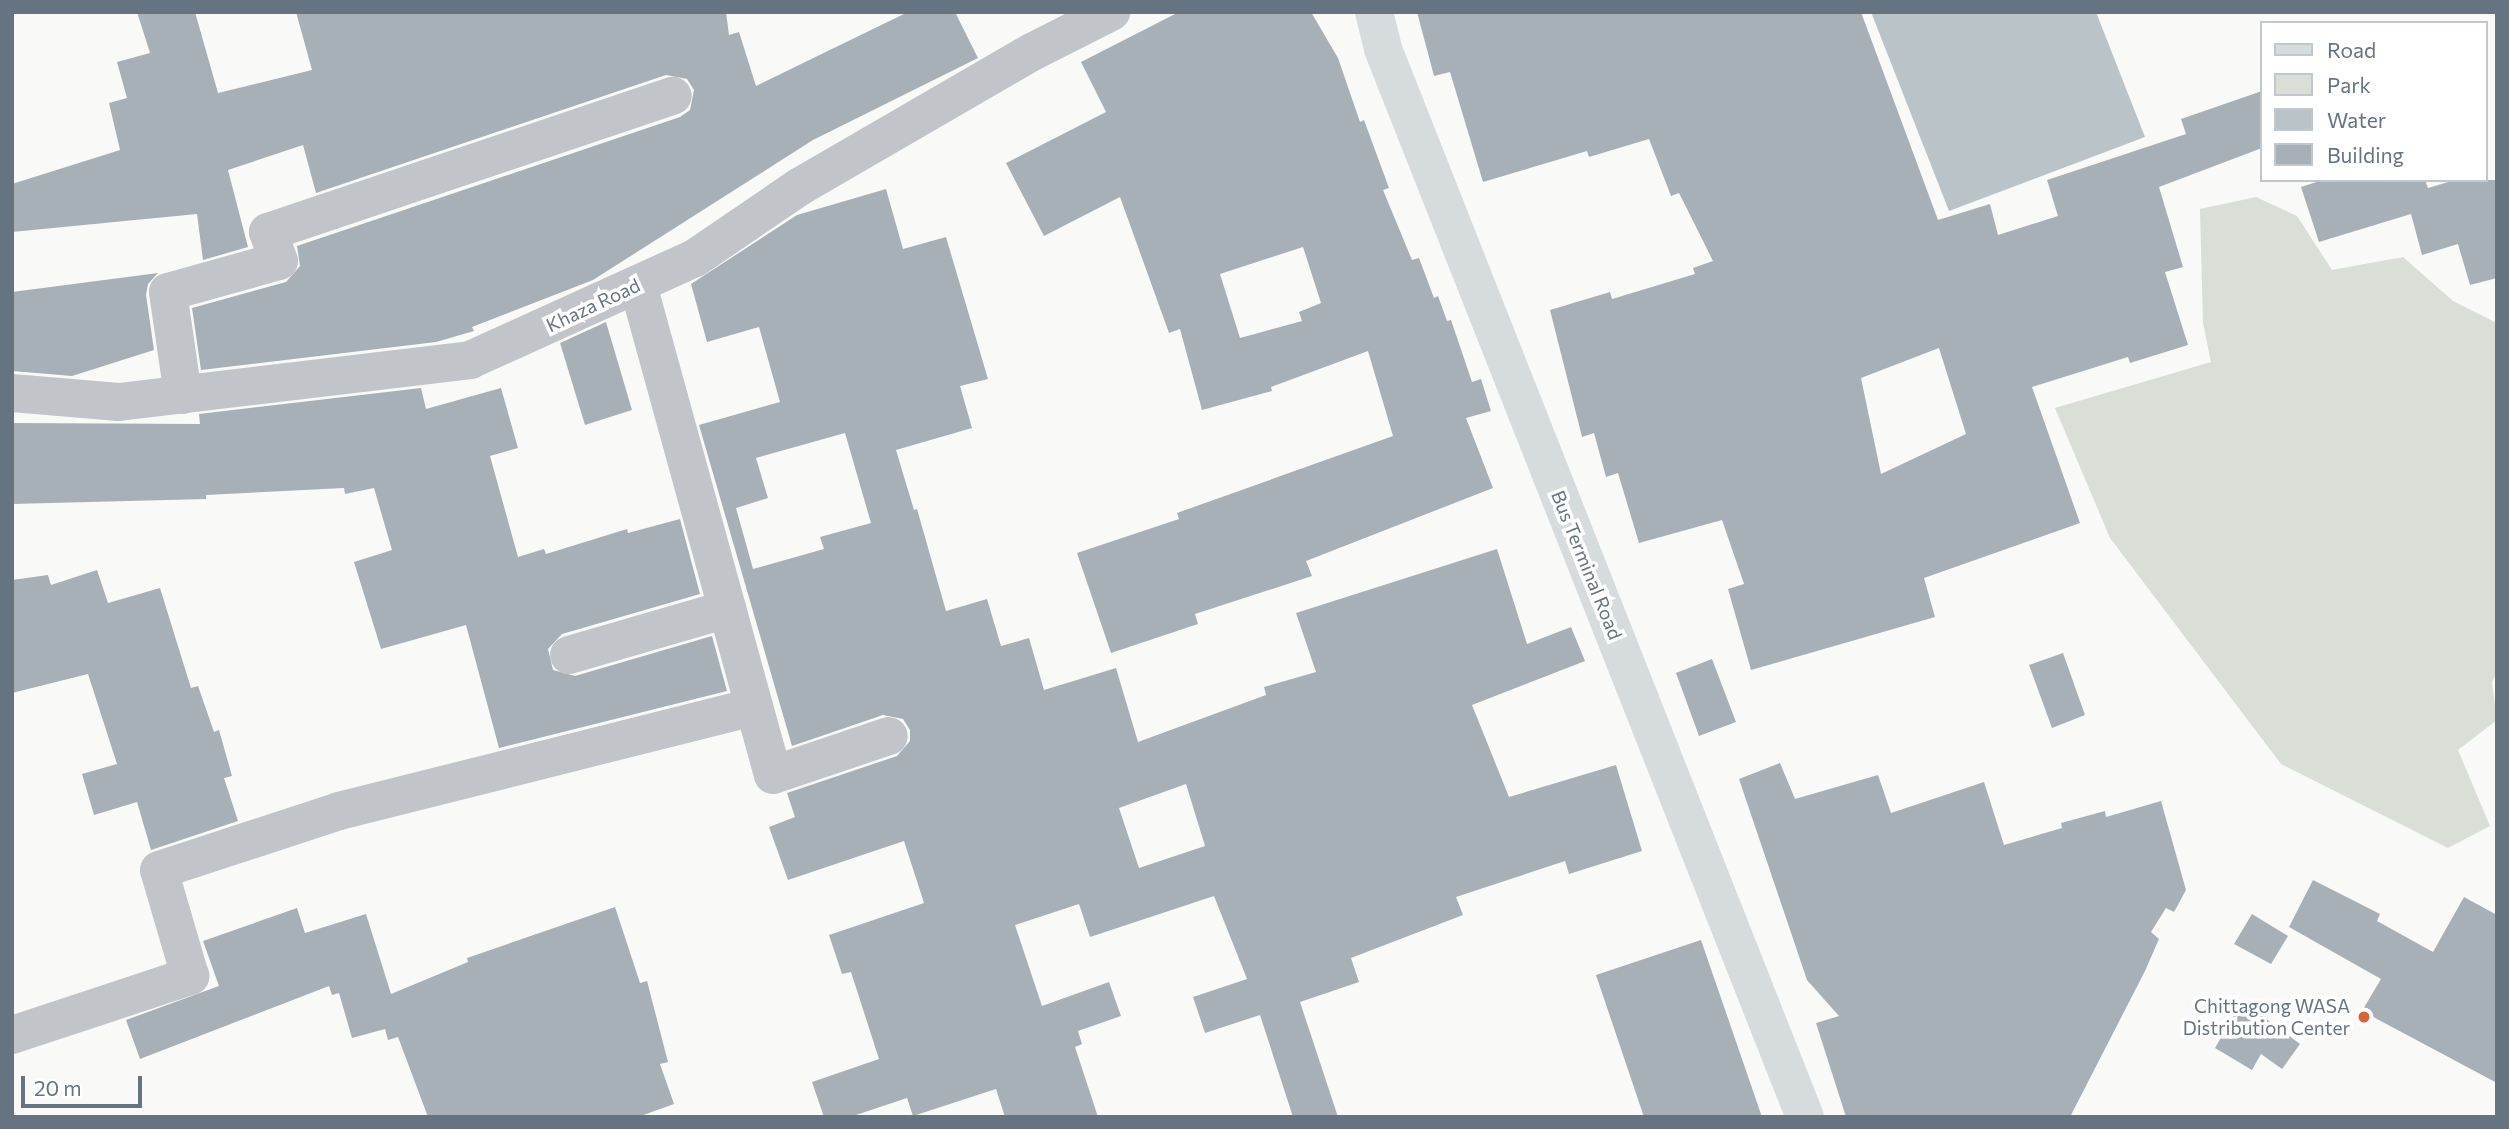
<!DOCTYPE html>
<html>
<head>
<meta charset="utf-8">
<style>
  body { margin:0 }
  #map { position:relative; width:2509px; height:1129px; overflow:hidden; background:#f9f9f8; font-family:Commissioner,sans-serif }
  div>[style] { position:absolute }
  .green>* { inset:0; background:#d9ded7 }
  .water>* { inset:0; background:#bac4c8 }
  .building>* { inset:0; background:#a8b0b7 }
  .minor>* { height:38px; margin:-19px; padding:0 19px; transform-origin:19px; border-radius:19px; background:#c1c5c9 }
  .major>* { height:38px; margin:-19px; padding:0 19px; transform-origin:19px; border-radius:19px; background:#d6dbde }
  .dots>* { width:19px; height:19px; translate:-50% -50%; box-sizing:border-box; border:4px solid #fff; border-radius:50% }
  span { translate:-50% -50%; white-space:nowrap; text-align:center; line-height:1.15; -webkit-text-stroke:7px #fff; paint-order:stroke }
  .street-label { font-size:19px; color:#667481 }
  .poi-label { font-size:19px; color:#667481 }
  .right { translate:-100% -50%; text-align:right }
  .frame { position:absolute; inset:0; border:14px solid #667481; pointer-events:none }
  .legend { position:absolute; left:2260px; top:21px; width:228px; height:161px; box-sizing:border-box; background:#fff; border:2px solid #c2c7cd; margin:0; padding:9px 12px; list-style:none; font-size:21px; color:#667481 }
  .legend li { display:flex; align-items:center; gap:14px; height:35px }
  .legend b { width:35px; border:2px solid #c2c7cd }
  .scale { position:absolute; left:21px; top:1076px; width:121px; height:32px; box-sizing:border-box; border:4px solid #667481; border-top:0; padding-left:9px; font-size:21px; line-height:24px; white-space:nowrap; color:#667481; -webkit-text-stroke:5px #fff; paint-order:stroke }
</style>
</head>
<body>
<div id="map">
  <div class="green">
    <div style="clip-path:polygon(2256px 197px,2297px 216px,2332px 270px,2403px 257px,2453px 301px,2497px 323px,2497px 673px,2492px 682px,2497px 720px,2458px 750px,2490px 826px,2448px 848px,2281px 764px,2110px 538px,2055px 408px,2211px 362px,2203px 323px,2200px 209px)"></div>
  </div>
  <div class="water">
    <div style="clip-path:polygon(1871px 12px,2096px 12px,2145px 137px,1949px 211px)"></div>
  </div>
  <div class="building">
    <div style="clip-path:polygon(137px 12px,195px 12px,218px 93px,312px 70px,296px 12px,726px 12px,729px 35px,739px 32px,756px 86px,908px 12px,955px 12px,978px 58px,813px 140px,593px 280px,472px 327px,474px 331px,436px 342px,201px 370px,192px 308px,286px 282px,300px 266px,297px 246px,680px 117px,690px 110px,694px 90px,687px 79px,666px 75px,316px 193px,303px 145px,228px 170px,248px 247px,203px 260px,197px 214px,12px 232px,12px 184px,120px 150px,109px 103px,127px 98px,117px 62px,150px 53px)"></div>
    <div style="clip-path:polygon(evenodd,1179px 12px,1311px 12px,1338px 58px,1360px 122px,1364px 120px,1389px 188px,1383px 190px,1412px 260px,1419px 258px,1434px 298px,1438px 296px,1447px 321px,1451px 320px,1472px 382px,1481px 379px,1491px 411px,1466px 418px,1493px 488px,1306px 561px,1312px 576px,1195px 614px,1198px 624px,1111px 653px,1077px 553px,1179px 519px,1177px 513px,1393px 436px,1368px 351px,1271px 387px,1272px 391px,1202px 410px,1180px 329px,1169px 333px,1120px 197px,1044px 236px,1006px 163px,1106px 112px,1081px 62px,1179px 12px,1303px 247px,1321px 303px,1299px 312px,1302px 321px,1240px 338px,1220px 274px,1303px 247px)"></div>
    <div style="clip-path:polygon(evenodd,1417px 12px,1861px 12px,1938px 220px,1990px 204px,1998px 235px,2058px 216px,2047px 180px,2186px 134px,2181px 119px,2262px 91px,2262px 148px,2159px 187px,2183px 267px,2165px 272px,2188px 345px,2130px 363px,2128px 357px,2032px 387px,2080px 523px,1924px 578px,1935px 617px,1751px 670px,1728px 589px,1744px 584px,1722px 520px,1639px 543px,1618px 473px,1606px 477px,1594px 433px,1582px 437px,1550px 310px,1610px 292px,1612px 299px,1695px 274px,1693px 268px,1713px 261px,1679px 193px,1671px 196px,1649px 139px,1589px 157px,1587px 151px,1483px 182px,1450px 72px,1434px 76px,1417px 12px,1939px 348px,1966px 434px,1881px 474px,1861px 378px,1939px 348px)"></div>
    <div style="clip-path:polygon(2323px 180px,2425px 180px,2428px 188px,2455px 180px,2497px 180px,2497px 278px,2470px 285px,2458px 244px,2422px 255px,2411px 214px,2319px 242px,2301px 187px)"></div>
    <div style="clip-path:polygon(evenodd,886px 189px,903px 249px,946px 237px,988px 379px,960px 386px,972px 428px,896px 450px,914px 510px,917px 509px,946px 611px,987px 599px,1001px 646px,1029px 638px,1044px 690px,1116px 668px,1138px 742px,1266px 695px,1264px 687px,1316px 672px,1296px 613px,1497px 549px,1527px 644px,1571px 627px,1585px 661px,1472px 705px,1509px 797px,1616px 765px,1642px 851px,1569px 874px,1565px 861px,1456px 897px,1463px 915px,1351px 958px,1359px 982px,1300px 1002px,1338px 1117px,1293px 1117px,1260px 1015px,1205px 1033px,1193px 997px,1247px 979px,1214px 896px,1090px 937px,1079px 904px,1015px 925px,1042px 1006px,1109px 982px,1121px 1016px,1078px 1031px,1082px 1044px,1075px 1047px,1098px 1117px,1005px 1117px,996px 1089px,913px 1116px,907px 1098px,850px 1117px,824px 1117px,812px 1082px,879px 1059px,851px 972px,842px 974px,829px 935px,924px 903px,904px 841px,788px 880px,769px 827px,795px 817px,787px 793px,897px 756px,910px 741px,910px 730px,903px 719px,883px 715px,792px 746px,699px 425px,780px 402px,759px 327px,707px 342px,691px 284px,797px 215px,886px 189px,845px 433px,871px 523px,820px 537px,824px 549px,753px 569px,736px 508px,768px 498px,756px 458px,845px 433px,886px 189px,1186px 784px,1205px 846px,1139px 868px,1119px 808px,1186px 784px)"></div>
    <div style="clip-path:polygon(158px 273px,148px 284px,146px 295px,154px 350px,72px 376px,12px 371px,12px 292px)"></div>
    <div style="clip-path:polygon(606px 322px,632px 410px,585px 425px,560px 343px)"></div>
    <div style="clip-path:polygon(421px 388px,426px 409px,501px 388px,518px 448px,490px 456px,518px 557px,544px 549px,546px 554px,627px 529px,628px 533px,680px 519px,700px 594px,562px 634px,548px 649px,553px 670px,575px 676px,712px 636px,727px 691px,499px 748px,466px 625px,381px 649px,354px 562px,392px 550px,374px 488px,345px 494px,344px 488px,206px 495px,206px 499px,12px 504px,12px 423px,200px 424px,199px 414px)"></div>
    <div style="clip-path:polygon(97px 570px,108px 603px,160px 588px,191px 688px,198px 686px,214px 732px,219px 730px,232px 776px,224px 778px,238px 821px,151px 850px,137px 802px,94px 815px,82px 774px,117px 764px,88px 674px,12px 693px,12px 580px,48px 575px,51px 585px)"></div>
    <div style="clip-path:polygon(2063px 653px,2085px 715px,2052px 728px,2029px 665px)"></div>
    <div style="clip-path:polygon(1712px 659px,1736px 722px,1699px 736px,1676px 673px)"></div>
    <div style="clip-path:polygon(1780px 763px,1795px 799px,1878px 775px,1891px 813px,1984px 782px,2004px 845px,2062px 828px,2061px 823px,2105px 811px,2106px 817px,2161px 801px,2186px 890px,2174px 912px,2166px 908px,2151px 932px,2159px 939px,2145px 971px,2070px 1117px,1846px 1117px,1816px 1023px,1839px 1016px,1807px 980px,1739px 779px)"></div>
    <div style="clip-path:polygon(2313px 880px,2380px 914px,2377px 921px,2433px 952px,2464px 897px,2497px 915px,2497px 1083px,2362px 1011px,2381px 979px,2289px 927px)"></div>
    <div style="clip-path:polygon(615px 907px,640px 983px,647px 981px,668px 1062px,660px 1064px,674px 1104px,638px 1117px,428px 1117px,398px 1037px,388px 1040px,385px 1029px,352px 1038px,339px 993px,332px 995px,329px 986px,140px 1059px,126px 1020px,219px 986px,203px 941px,297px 908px,305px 933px,366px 914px,391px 994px,468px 962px,467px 958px)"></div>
    <div style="clip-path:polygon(2252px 914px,2288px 936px,2271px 964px,2234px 944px)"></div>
    <div style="clip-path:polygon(1701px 940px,1762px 1117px,1644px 1117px,1596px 975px)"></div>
    <div style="clip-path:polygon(2242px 1001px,2300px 1044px,2282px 1069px,2261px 1054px,2252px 1070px,2215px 1048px)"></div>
  </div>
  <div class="minor">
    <div style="left:638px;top:285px;width:508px;rotate:74.6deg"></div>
    <div style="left:773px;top:775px;width:122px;rotate:-18.6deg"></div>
    <div style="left:12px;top:393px;width:107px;rotate:4.8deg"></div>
    <div style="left:119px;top:402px;width:354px;rotate:-6.8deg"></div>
    <div style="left:470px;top:360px;width:247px;rotate:-24.4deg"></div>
    <div style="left:695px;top:258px;width:126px;rotate:-34.3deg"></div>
    <div style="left:799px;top:187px;width:269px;rotate:-30.1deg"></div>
    <div style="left:1032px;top:52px;width:89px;rotate:-26.9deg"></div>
    <div style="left:183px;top:395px;width:104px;rotate:-98.3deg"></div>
    <div style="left:168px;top:292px;width:115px;rotate:-15.6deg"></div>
    <div style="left:279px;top:261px;width:31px;rotate:-111deg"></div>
    <div style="left:268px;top:232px;width:427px;rotate:-18.6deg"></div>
    <div style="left:569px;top:655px;width:165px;rotate:-16.2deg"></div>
    <div style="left:12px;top:1035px;width:188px;rotate:-18.3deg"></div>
    <div style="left:190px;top:976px;width:110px;rotate:-106.3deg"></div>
    <div style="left:159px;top:870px;width:189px;rotate:-18.1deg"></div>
    <div style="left:339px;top:811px;width:428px;rotate:-14.1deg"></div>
  </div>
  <div class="major">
    <div style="left:1374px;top:12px;width:38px;rotate:76deg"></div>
    <div style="left:1383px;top:49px;width:1148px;rotate:68.44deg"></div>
  </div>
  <div class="dots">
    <div style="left:2364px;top:1017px;background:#d96438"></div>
  </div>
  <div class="street-label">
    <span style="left:593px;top:305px;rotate:-25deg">Khaza Road</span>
    <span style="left:1587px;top:565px;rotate:68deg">Bus Terminal Road</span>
  </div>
  <div class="poi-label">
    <span class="right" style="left:2350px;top:1017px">Chittagong WASA<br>Distribution Center</span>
  </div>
  <div class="frame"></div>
  <ul class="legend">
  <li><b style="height:9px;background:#d6dbde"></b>Road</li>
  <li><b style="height:19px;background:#d9ded7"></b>Park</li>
  <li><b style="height:19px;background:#bac4c8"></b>Water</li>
  <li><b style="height:19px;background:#a8b0b7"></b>Building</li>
  </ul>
  <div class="scale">20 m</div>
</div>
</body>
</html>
